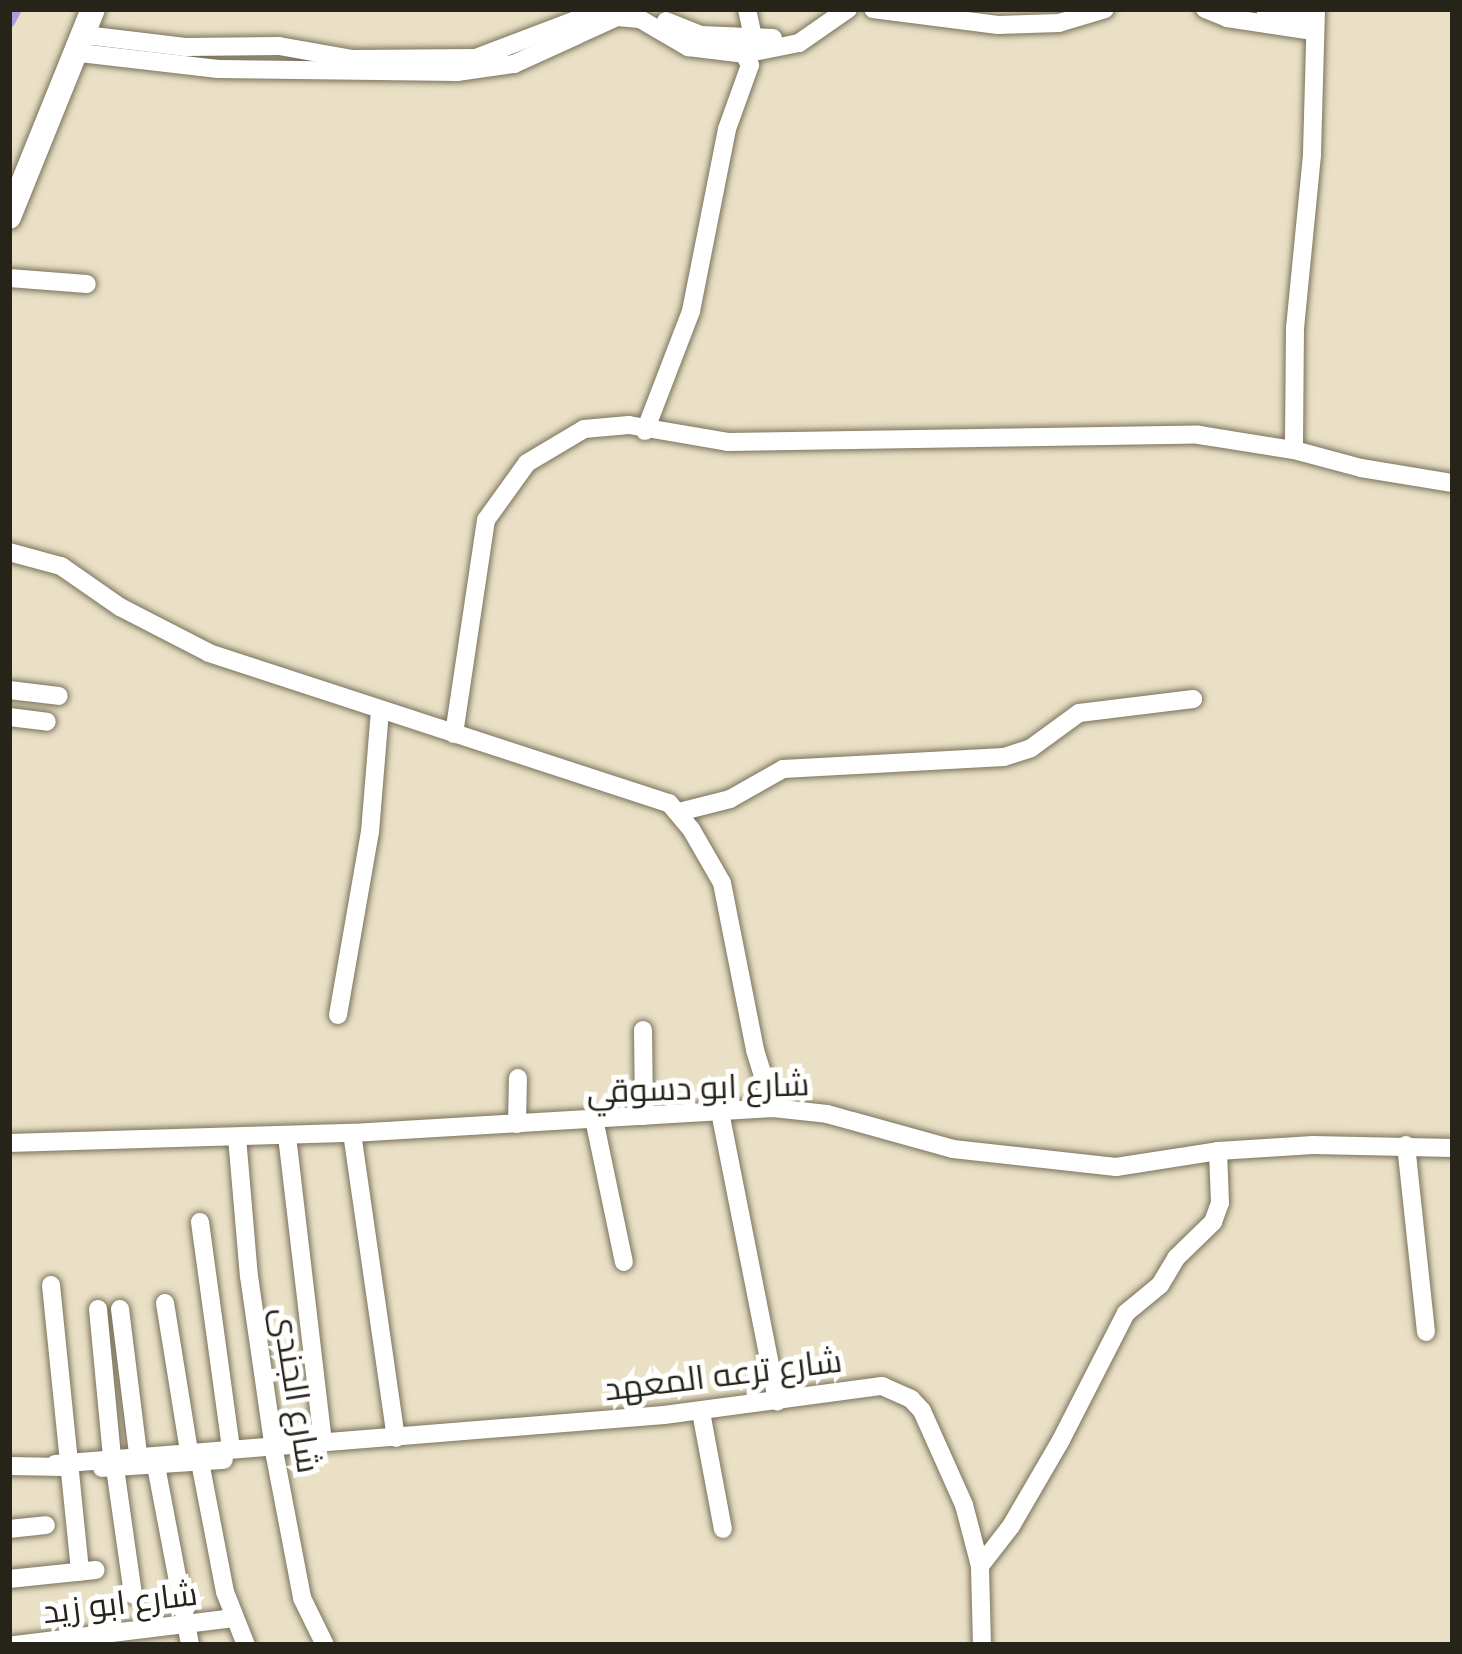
<!DOCTYPE html>
<html>
<head>
<meta charset="utf-8">
<style>
  body { margin:0 }
  #map { position:relative; width:1462px; height:1654px; overflow:hidden; background:#e9e0c6; font-family:"Noto Sans",Cairo,sans-serif }
  div>[style] { position:absolute }
  .canal>* { height:12px; margin:-6px; padding:0 6px; transform-origin:6px; border-radius:6px; background:#af9de1 }
  .roads { filter:drop-shadow(0 0 3px #79715a) drop-shadow(0 0 3px #79715a) }
  .minor>* { height:18px; margin:-9px; padding:0 9px; transform-origin:9px; border-radius:9px; background:#fff }
  .major>* { height:24px; margin:-12px; padding:0 12px; transform-origin:12px; border-radius:12px; background:#fff }
  span { translate:-50% -50%; white-space:nowrap; text-align:center; line-height:1.15; -webkit-text-stroke:10px #fff; paint-order:stroke }
  .street-label { font-size:33px; color:#262319 }
  .frame { position:absolute; inset:0; border:12px solid #262319; pointer-events:none }
</style>
</head>
<body>
<div id="map">
  <div class="canal">
    <div style="left:9px;top:22px;width:15px;rotate:-62deg"></div>
  </div>
  <div class="roads">
    <div class="minor">
      <div style="left:747px;top:9px;width:30px;rotate:78deg"></div>
      <div style="left:873px;top:9px;width:126px;rotate:7.3deg"></div>
      <div style="left:998px;top:25px;width:61px;rotate:-1.9deg"></div>
      <div style="left:1059px;top:23px;width:48px;rotate:-16.9deg"></div>
      <div style="left:1205px;top:9px;width:24px;rotate:22deg"></div>
      <div style="left:1227px;top:18px;width:87px;rotate:8.6deg"></div>
      <div style="left:1265px;top:9px;width:51px;rotate:10.2deg"></div>
      <div style="left:1316px;top:9px;width:146px;rotate:91.6deg"></div>
      <div style="left:1312px;top:155px;width:173px;rotate:95.6deg"></div>
      <div style="left:1295px;top:327px;width:123px;rotate:90.5deg"></div>
      <div style="left:1294px;top:450px;width:69px;rotate:15deg"></div>
      <div style="left:1361px;top:468px;width:93px;rotate:9.3deg"></div>
      <div style="left:666px;top:21px;width:37px;rotate:22deg"></div>
      <div style="left:700px;top:35px;width:73px;rotate:2.4deg"></div>
      <div style="left:85px;top:35px;width:101px;rotate:6.8deg"></div>
      <div style="left:185px;top:47px;width:94px;rotate:-0.6deg"></div>
      <div style="left:279px;top:46px;width:75px;rotate:10deg"></div>
      <div style="left:353px;top:59px;width:123px;rotate:-0.5deg"></div>
      <div style="left:476px;top:58px;width:137px;rotate:-20.9deg"></div>
      <div style="left:80px;top:53px;width:139px;rotate:6.6deg"></div>
      <div style="left:218px;top:69px;width:239px;rotate:0.7deg"></div>
      <div style="left:457px;top:72px;width:58px;rotate:-8deg"></div>
      <div style="left:514px;top:64px;width:113px;rotate:-24.5deg"></div>
      <div style="left:617px;top:17px;width:23px;rotate:5deg"></div>
      <div style="left:640px;top:19px;width:56px;rotate:30.3deg"></div>
      <div style="left:688px;top:47px;width:56px;rotate:7.1deg"></div>
      <div style="left:744px;top:54px;width:56px;rotate:-11.3deg"></div>
      <div style="left:799px;top:43px;width:60px;rotate:-34.8deg"></div>
      <div style="left:9px;top:278px;width:78px;rotate:4.4deg"></div>
      <div style="left:645px;top:431px;width:129px;rotate:-69deg"></div>
      <div style="left:691px;top:311px;width:186px;rotate:-78.8deg"></div>
      <div style="left:727px;top:129px;width:68px;rotate:-70.2deg"></div>
      <div style="left:750px;top:65px;width:13px;rotate:-119deg"></div>
      <div style="left:9px;top:552px;width:54px;rotate:15.1deg"></div>
      <div style="left:61px;top:566px;width:72px;rotate:34.8deg"></div>
      <div style="left:120px;top:607px;width:100px;rotate:27.3deg"></div>
      <div style="left:209px;top:653px;width:484px;rotate:18.1deg"></div>
      <div style="left:669px;top:803px;width:34px;rotate:50deg"></div>
      <div style="left:691px;top:829px;width:62px;rotate:60.1deg"></div>
      <div style="left:722px;top:883px;width:170px;rotate:78.8deg"></div>
      <div style="left:755px;top:1050px;width:61px;rotate:72.8deg"></div>
      <div style="left:9px;top:690px;width:50px;rotate:6.8deg"></div>
      <div style="left:9px;top:717px;width:38px;rotate:7deg"></div>
      <div style="left:454px;top:734px;width:216px;rotate:-81.5deg"></div>
      <div style="left:486px;top:520px;width:70px;rotate:-54.3deg"></div>
      <div style="left:527px;top:463px;width:66px;rotate:-30.8deg"></div>
      <div style="left:584px;top:429px;width:45px;rotate:-5.1deg"></div>
      <div style="left:629px;top:425px;width:100px;rotate:9.7deg"></div>
      <div style="left:728px;top:442px;width:471px;rotate:-0.9deg"></div>
      <div style="left:1199px;top:435px;width:96px;rotate:9deg"></div>
      <div style="left:679px;top:812px;width:53px;rotate:-14.3deg"></div>
      <div style="left:730px;top:799px;width:61px;rotate:-29.5deg"></div>
      <div style="left:783px;top:769px;width:221px;rotate:-3.1deg"></div>
      <div style="left:1004px;top:757px;width:28px;rotate:-18deg"></div>
      <div style="left:1031px;top:748px;width:59px;rotate:-36.1deg"></div>
      <div style="left:1079px;top:713px;width:115px;rotate:-7deg"></div>
      <div style="left:338px;top:1015px;width:186px;rotate:-80.1deg"></div>
      <div style="left:370px;top:832px;width:121px;rotate:-85.3deg"></div>
      <div style="left:643px;top:1030px;width:86px;rotate:89.3deg"></div>
      <div style="left:720px;top:1112px;width:295px;rotate:78.8deg"></div>
      <div style="left:594px;top:1119px;width:146px;rotate:78.2deg"></div>
      <div style="left:517px;top:1124px;width:46px;rotate:-88.8deg"></div>
      <div style="left:352px;top:1133px;width:308px;rotate:81.8deg"></div>
      <div style="left:287px;top:1136px;width:308px;rotate:83.3deg"></div>
      <div style="left:237px;top:1137px;width:140px;rotate:85.1deg"></div>
      <div style="left:249px;top:1276px;width:182px;rotate:81.8deg"></div>
      <div style="left:275px;top:1456px;width:145px;rotate:79.2deg"></div>
      <div style="left:302px;top:1598px;width:52px;rotate:63.9deg"></div>
      <div style="left:9px;top:1143px;width:343px;rotate:-1.7deg"></div>
      <div style="left:352px;top:1133px;width:422px;rotate:-3.4deg"></div>
      <div style="left:773px;top:1108px;width:54px;rotate:6.3deg"></div>
      <div style="left:827px;top:1114px;width:131px;rotate:15.5deg"></div>
      <div style="left:953px;top:1149px;width:164px;rotate:6.3deg"></div>
      <div style="left:1116px;top:1167px;width:103px;rotate:-8.9deg"></div>
      <div style="left:1218px;top:1151px;width:95px;rotate:-3.6deg"></div>
      <div style="left:1313px;top:1145px;width:140px;rotate:1.2deg"></div>
      <div style="left:1406px;top:1145px;width:188px;rotate:83.9deg"></div>
      <div style="left:200px;top:1222px;width:228px;rotate:82.2deg"></div>
      <div style="left:51px;top:1285px;width:288px;rotate:84.2deg"></div>
      <div style="left:165px;top:1303px;width:150px;rotate:80.8deg"></div>
      <div style="left:98px;top:1309px;width:148px;rotate:84.6deg"></div>
      <div style="left:120px;top:1309px;width:146px;rotate:82.9deg"></div>
      <div style="left:701px;top:1412px;width:119px;rotate:79.4deg"></div>
      <div style="left:200px;top:1462px;width:132px;rotate:79.1deg"></div>
      <div style="left:225px;top:1592px;width:57px;rotate:68.4deg"></div>
      <div style="left:55px;top:1464px;width:611px;rotate:-4.6deg"></div>
      <div style="left:664px;top:1415px;width:220px;rotate:-7.6deg"></div>
      <div style="left:882px;top:1386px;width:32px;rotate:24deg"></div>
      <div style="left:911px;top:1399px;width:16px;rotate:47deg"></div>
      <div style="left:922px;top:1411px;width:103px;rotate:65.9deg"></div>
      <div style="left:964px;top:1505px;width:63px;rotate:75.3deg"></div>
      <div style="left:9px;top:1466px;width:54px;rotate:1.1deg"></div>
      <div style="left:156px;top:1466px;width:182px;rotate:79.2deg"></div>
      <div style="left:102px;top:1468px;width:122px;rotate:-3.8deg"></div>
      <div style="left:115px;top:1468px;width:128px;rotate:81.9deg"></div>
      <div style="left:9px;top:1529px;width:37px;rotate:-6deg"></div>
      <div style="left:9px;top:1579px;width:87px;rotate:-5.9deg"></div>
      <div style="left:14px;top:1645px;width:221px;rotate:-7deg"></div>
      <div style="left:982px;top:1645px;width:79px;rotate:-91.5deg"></div>
      <div style="left:980px;top:1566px;width:51px;rotate:-52.2deg"></div>
      <div style="left:1011px;top:1526px;width:99px;rotate:-59.8deg"></div>
      <div style="left:1061px;top:1440px;width:143px;rotate:-62.9deg"></div>
      <div style="left:1126px;top:1313px;width:44px;rotate:-39.5deg"></div>
      <div style="left:1160px;top:1285px;width:31px;rotate:-59deg"></div>
      <div style="left:1176px;top:1258px;width:52px;rotate:-44.2deg"></div>
      <div style="left:1213px;top:1222px;width:20px;rotate:-70deg"></div>
      <div style="left:1220px;top:1203px;width:52px;rotate:-92.2deg"></div>
    </div>
    <div class="major">
      <div style="left:9px;top:217px;width:224px;rotate:-68deg"></div>
    </div>
  </div>
  <div class="street-label">
    <span style="left:698px;top:1087px;rotate:-2deg">شارع ابو دسوقي</span>
    <span style="left:723px;top:1374px;rotate:-7deg">شارع ترعه المعهد</span>
    <span style="left:297px;top:1390px;rotate:81deg">شارع الجندى</span>
    <span style="left:120px;top:1602px;rotate:-7deg">شارع ابو زيد</span>
  </div>
  <div class="frame"></div>
</div>
</body>
</html>
